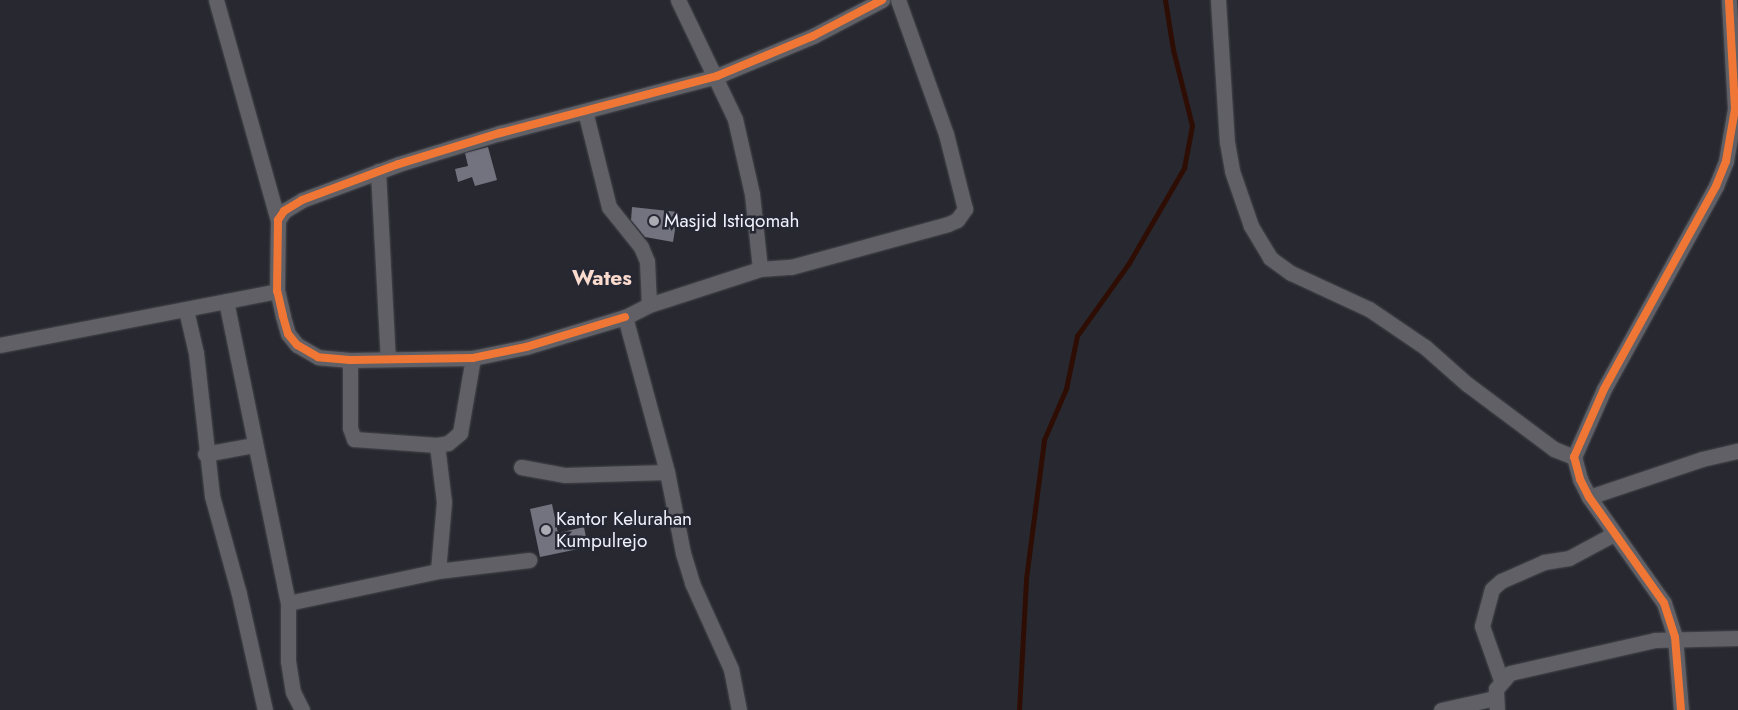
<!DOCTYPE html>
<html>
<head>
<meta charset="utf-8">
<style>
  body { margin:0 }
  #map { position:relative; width:1738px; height:710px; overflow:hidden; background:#282930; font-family:Jost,sans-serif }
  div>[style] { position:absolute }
  .stream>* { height:4.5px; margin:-2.25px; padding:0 2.25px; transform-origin:2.25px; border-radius:2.25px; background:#2e0e04 }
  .building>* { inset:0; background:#72737f }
  .roads { filter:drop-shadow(0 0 1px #46474d) drop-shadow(0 0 1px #46474d) }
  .minor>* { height:15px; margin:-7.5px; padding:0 7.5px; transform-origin:7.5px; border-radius:7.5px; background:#606066 }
  .cycleway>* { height:8px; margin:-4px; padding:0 4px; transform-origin:4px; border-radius:4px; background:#f07635 }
  .dots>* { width:14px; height:14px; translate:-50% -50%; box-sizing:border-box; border:2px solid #252733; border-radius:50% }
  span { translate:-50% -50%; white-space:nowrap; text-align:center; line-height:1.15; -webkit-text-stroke:5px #252733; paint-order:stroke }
  .poi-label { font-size:19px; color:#f0f1fa }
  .left { translate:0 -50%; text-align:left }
  .quarter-label { font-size:21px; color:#fcdbcf; font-weight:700 }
</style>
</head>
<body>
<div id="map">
  <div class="stream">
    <div style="left:1019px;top:710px;width:131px;rotate:-86.9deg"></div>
    <div style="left:1026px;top:579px;width:140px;rotate:-82.6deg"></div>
    <div style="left:1044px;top:440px;width:56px;rotate:-66.7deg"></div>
    <div style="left:1066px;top:389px;width:54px;rotate:-78.3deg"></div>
    <div style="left:1077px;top:336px;width:90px;rotate:-54.5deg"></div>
    <div style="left:1129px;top:263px;width:110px;rotate:-59.9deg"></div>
    <div style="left:1184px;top:168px;width:43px;rotate:-79.2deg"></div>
    <div style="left:1192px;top:126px;width:78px;rotate:-104deg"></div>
    <div style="left:1173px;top:50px;width:51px;rotate:-99.1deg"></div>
  </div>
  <div class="building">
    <div style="clip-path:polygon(488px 147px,497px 180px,475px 186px,472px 177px,458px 182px,455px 169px,468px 166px,465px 153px)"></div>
    <div style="clip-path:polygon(632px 207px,678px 212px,673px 242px,645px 237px,631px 220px)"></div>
    <div style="clip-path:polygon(552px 504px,558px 533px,584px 527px,588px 547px,540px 557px,530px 509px)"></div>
  </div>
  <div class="roads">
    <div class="minor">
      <div style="left:216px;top:0;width:229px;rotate:74.3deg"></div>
      <div style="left:678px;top:0;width:132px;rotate:64.4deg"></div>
      <div style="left:735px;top:119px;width:77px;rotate:77.2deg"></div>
      <div style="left:752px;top:194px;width:75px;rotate:83.9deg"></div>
      <div style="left:760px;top:269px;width:117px;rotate:162deg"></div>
      <div style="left:649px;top:305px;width:27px;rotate:153deg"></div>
      <div style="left:625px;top:317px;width:161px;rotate:74.8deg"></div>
      <div style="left:667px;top:472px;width:83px;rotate:78.8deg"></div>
      <div style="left:683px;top:553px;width:31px;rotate:73deg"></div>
      <div style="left:692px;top:583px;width:94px;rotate:65.6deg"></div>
      <div style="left:731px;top:669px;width:42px;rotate:79deg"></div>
      <div style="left:1218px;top:0;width:142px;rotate:86.4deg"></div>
      <div style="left:1227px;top:142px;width:29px;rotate:80deg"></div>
      <div style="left:1232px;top:171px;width:58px;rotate:70.9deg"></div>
      <div style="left:1251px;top:226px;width:37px;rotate:59deg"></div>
      <div style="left:1270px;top:258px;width:26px;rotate:36deg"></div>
      <div style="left:1291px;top:273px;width:86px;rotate:24.8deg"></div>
      <div style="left:1369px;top:309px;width:68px;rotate:34.2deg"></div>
      <div style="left:1425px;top:347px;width:56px;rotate:41.4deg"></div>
      <div style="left:1467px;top:384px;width:109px;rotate:36.8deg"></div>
      <div style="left:1554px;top:449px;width:22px;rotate:22deg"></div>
      <div style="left:585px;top:111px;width:99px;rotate:76deg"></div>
      <div style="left:609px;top:207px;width:51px;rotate:51.3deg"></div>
      <div style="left:641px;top:247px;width:15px;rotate:67deg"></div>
      <div style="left:647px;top:261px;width:44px;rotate:87.4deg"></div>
      <div style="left:378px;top:171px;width:188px;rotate:87deg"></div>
      <div style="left:760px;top:269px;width:31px;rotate:-4deg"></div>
      <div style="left:791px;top:267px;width:163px;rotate:-15.3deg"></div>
      <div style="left:948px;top:224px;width:10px;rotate:-24deg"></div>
      <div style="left:957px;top:220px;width:14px;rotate:-54deg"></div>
      <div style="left:965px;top:209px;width:77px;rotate:-104.2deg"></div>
      <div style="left:946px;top:134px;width:142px;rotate:-109.7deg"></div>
      <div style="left:226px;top:301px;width:308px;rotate:78.4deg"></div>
      <div style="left:288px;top:603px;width:58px;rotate:90deg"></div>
      <div style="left:288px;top:661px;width:31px;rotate:81deg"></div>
      <div style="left:293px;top:692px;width:20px;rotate:63deg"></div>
      <div style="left:186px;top:310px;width:44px;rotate:76.9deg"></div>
      <div style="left:196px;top:353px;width:144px;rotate:83.6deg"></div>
      <div style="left:212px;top:496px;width:102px;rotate:74.6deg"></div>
      <div style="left:239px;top:594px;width:119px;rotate:77.4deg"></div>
      <div style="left:625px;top:317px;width:103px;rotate:163.1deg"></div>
      <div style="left:526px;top:347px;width:54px;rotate:168.3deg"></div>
      <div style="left:473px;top:358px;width:123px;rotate:179.1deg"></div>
      <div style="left:350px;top:360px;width:32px;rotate:-175deg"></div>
      <div style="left:318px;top:357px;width:24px;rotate:-150deg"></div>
      <div style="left:297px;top:345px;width:14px;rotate:-129deg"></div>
      <div style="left:288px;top:334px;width:19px;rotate:-106deg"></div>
      <div style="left:283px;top:316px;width:26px;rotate:-103deg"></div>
      <div style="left:277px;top:291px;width:71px;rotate:-89.2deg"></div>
      <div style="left:278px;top:220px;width:11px;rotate:-56deg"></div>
      <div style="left:284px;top:211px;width:21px;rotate:-31deg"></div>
      <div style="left:302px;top:200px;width:103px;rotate:-20.4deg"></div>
      <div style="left:399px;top:164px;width:106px;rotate:-17.1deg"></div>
      <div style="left:500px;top:133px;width:224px;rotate:-14.7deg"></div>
      <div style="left:717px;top:76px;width:104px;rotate:-22.6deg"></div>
      <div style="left:813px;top:36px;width:78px;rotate:-27.6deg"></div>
      <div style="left:0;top:345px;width:282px;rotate:-11deg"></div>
      <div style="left:350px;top:360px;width:68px;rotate:90deg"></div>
      <div style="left:350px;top:428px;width:12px;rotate:70deg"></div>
      <div style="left:354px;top:439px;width:83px;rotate:4.1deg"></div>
      <div style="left:437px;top:445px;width:11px;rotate:-10deg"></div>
      <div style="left:448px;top:443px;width:16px;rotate:-40deg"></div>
      <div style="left:460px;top:433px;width:76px;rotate:-80.2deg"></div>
      <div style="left:437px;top:445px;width:57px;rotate:83deg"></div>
      <div style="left:444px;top:502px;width:69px;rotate:95deg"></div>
      <div style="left:205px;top:454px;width:50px;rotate:-10.4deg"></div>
      <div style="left:521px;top:467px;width:45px;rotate:10.3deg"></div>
      <div style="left:565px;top:475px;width:102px;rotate:-1.7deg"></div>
      <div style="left:1589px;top:497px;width:119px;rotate:-18.6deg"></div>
      <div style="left:1702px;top:459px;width:37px;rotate:-13deg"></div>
      <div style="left:288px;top:603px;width:153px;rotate:-12deg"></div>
      <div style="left:438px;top:571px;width:92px;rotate:-6.9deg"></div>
      <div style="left:1501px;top:680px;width:57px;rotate:-109.4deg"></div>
      <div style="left:1482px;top:626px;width:38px;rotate:-75deg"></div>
      <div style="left:1492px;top:589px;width:12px;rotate:-42deg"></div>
      <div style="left:1501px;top:581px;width:47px;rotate:-23.8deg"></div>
      <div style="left:1544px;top:562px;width:25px;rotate:-9deg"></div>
      <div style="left:1569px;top:558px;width:51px;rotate:-28.1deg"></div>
      <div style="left:1441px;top:710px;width:55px;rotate:-12.5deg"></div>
      <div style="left:1497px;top:710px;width:21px;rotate:-93deg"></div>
      <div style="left:1496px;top:689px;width:21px;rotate:-49deg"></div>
      <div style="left:1510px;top:673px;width:149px;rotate:-12.8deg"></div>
      <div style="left:1655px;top:640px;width:83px;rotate:-1.4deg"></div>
      <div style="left:1681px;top:710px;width:73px;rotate:-94.7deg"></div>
      <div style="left:1675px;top:637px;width:36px;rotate:-108deg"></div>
      <div style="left:1664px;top:603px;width:130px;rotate:-125.3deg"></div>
      <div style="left:1589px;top:497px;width:20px;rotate:-117deg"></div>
      <div style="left:1580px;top:479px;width:23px;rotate:-105deg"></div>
      <div style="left:1574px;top:457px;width:74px;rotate:-66.2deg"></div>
      <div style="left:1604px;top:389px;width:232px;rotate:-61.1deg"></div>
      <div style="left:1716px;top:186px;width:27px;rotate:-68deg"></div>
      <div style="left:1726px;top:161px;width:53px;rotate:-80.2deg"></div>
      <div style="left:1735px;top:109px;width:109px;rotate:-93.2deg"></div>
    </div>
  </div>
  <div class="cycleway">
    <div style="left:625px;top:317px;width:103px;rotate:163.1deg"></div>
    <div style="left:526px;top:347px;width:54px;rotate:168.3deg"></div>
    <div style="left:473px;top:358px;width:123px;rotate:179.1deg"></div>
    <div style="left:350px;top:360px;width:32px;rotate:-175deg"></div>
    <div style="left:318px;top:357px;width:24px;rotate:-150deg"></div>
    <div style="left:297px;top:345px;width:14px;rotate:-129deg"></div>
    <div style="left:288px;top:334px;width:19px;rotate:-106deg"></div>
    <div style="left:283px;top:316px;width:26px;rotate:-103deg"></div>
    <div style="left:277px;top:291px;width:71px;rotate:-89.2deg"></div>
    <div style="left:278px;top:220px;width:11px;rotate:-56deg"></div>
    <div style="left:284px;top:211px;width:21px;rotate:-31deg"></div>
    <div style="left:302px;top:200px;width:103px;rotate:-20.4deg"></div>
    <div style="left:399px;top:164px;width:106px;rotate:-17.1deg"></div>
    <div style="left:500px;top:133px;width:224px;rotate:-14.7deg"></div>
    <div style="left:717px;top:76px;width:104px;rotate:-22.6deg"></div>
    <div style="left:813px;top:36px;width:78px;rotate:-27.6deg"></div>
    <div style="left:1681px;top:710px;width:73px;rotate:-94.7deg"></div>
    <div style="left:1675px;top:637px;width:36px;rotate:-108deg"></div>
    <div style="left:1664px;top:603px;width:130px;rotate:-125.3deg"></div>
    <div style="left:1589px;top:497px;width:20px;rotate:-117deg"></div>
    <div style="left:1580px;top:479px;width:23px;rotate:-105deg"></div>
    <div style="left:1574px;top:457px;width:74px;rotate:-66.2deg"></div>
    <div style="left:1604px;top:389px;width:232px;rotate:-61.1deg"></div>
    <div style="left:1716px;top:186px;width:27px;rotate:-68deg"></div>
    <div style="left:1726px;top:161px;width:53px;rotate:-80.2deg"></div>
    <div style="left:1735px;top:109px;width:109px;rotate:-93.2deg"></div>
  </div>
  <div class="dots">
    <div style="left:654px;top:221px;background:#aaabb3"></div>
    <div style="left:546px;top:530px;background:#aaabb3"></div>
  </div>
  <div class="poi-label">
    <span class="left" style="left:664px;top:221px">Masjid Istiqomah</span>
    <span class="left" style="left:556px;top:530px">Kantor Kelurahan<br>Kumpulrejo</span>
  </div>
  <div class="quarter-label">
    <span style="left:602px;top:278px">Wates</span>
  </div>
</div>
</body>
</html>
